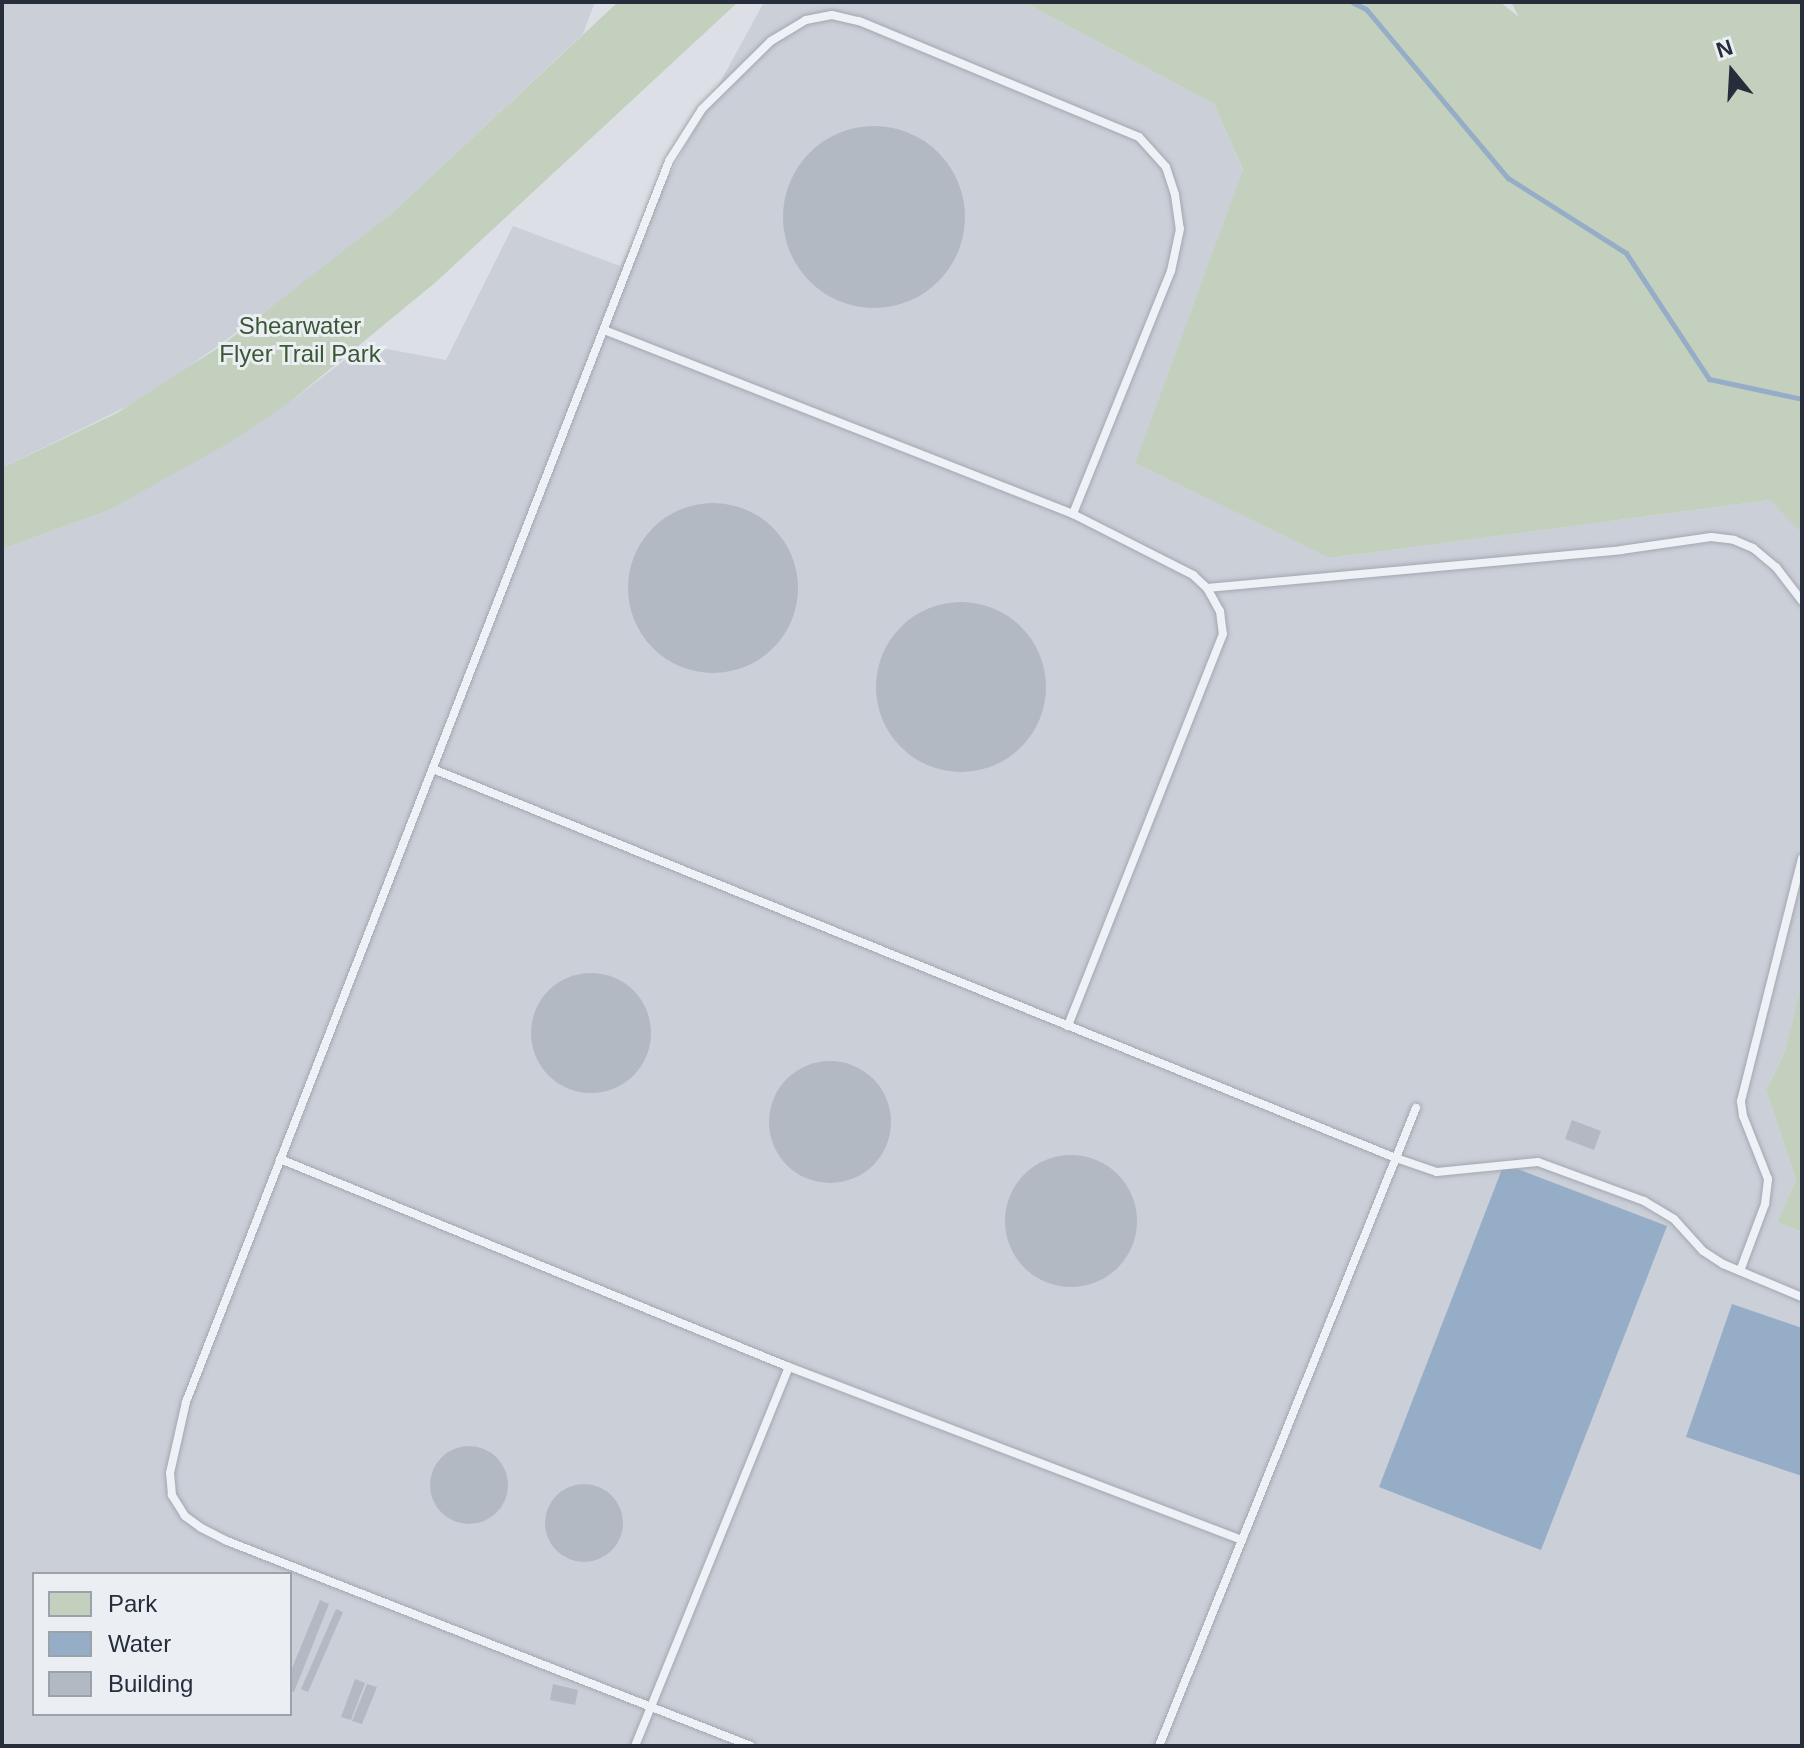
<!DOCTYPE html>
<html>
<head>
<meta charset="utf-8">
<style>
  body { margin:0 }
  #map { position:relative; width:1804px; height:1748px; overflow:hidden; background:#dce0e6; font-family:Helvetica,sans-serif }
  div>[style] { position:absolute }
  .built>* { inset:0; background:#cacfd8 }
  .green>* { inset:0; background:#c2d0bd }
  .water>* { inset:0; background:#96adc7 }
  .stream>* { height:5px; margin:-2.5px; padding:0 2.5px; transform-origin:2.5px; border-radius:2.5px; background:#96adc7 }
  .building>* { inset:0; background:#b3b9c3 }
  .round { border-radius:50% }
  .roads { filter:drop-shadow(0 0 2px #a2a7b0) drop-shadow(0 0 2px #a2a7b0) }
  .lane>* { height:8px; margin:-4px; padding:0 4px; transform-origin:4px; border-radius:4px; background:#eef1f5 }
  span { translate:-50% -50%; white-space:nowrap; text-align:center; line-height:1.15; -webkit-text-stroke:6px #ebeff4; paint-order:stroke }
  .park-label { font-size:24px; color:#3a5833 }
  .frame { position:absolute; inset:0; border:4px solid #262e3c; pointer-events:none }
  .legend { position:absolute; left:32px; top:1572px; width:260px; height:144px; box-sizing:border-box; background:#ebeff4; border:2px solid #9ca2aa; margin:0; padding:10px 14px; list-style:none; font-size:24px; color:#262e3c }
  .legend li { display:flex; align-items:center; gap:16px; height:40px }
  .legend b { width:40px; border:2px solid #9ca2aa }
  .north { position:absolute; left:1692px; top:32px; width:80px; height:80px; -webkit-text-stroke:6px #ebeff4; paint-order:stroke; rotate:342deg; font-size:22px; font-weight:700; line-height:32px; text-align:center; color:#262e3c }
  .north::after { content:''; display:block; margin:auto; width:28px; height:36px; background:#262e3c; clip-path:polygon(50% 0,100% 100%,50% 72%,0 100%) }
</style>
</head>
<body>
<div id="map">
  <div class="built">
    <div style="clip-path:polygon(2px 2px,595px 2px,583px 34px,391px 214px,294px 291px,148px 396px,2px 468px)"></div>
    <div style="clip-path:polygon(evenodd,764px 2px,1024px 2px,1214px 104px,1243px 171px,1135px 463px,1331px 558px,1771px 500px,1802px 533px,1802px 981px,1785px 1052px,1766px 1090px,1796px 1180px,1777px 1222px,1802px 1232px,1802px 1746px,2px 1746px,2px 549px,109px 510px,290px 402px,346px 359px,376px 347px,446px 360px,513px 226px,620px 266px,764px 2px,34px 1574px,290px 1574px,290px 1714px,34px 1714px,34px 1574px)"></div>
  </div>
  <div class="green">
    <div style="clip-path:polygon(618px 2px,738px 2px,436px 282px,290px 402px,232px 441px,109px 510px,2px 549px,2px 468px,117px 413px,221px 346px,391px 214px)"></div>
    <div style="clip-path:polygon(1024px 2px,1500px 2px,1519px 17px,1511px 2px,1802px 2px,1802px 533px,1770px 500px,1330px 558px,1135px 463px,1243px 170px,1214px 104px)"></div>
    <div style="clip-path:polygon(1802px 981px,1802px 1232px,1777px 1222px,1796px 1180px,1766px 1090px,1785px 1052px)"></div>
  </div>
  <div class="water">
    <div style="clip-path:polygon(1504px 1164px,1667px 1226px,1541px 1550px,1379px 1487px)"></div>
    <div style="clip-path:polygon(1732px 1304px,1802px 1328px,1802px 1476px,1686px 1437px)"></div>
  </div>
  <div class="stream">
    <div style="left:1352px;top:2px;width:16px;rotate:27deg"></div>
    <div style="left:1366px;top:9px;width:221px;rotate:50deg"></div>
    <div style="left:1508px;top:178px;width:140px;rotate:32.4deg"></div>
    <div style="left:1626px;top:253px;width:151px;rotate:56.6deg"></div>
    <div style="left:1709px;top:379px;width:95px;rotate:12.1deg"></div>
  </div>
  <div class="building">
    <div class="round" style="left:783px;top:126px;width:182px;height:182px"></div>
    <div class="round" style="left:628px;top:503px;width:170px;height:170px"></div>
    <div class="round" style="left:876px;top:602px;width:170px;height:170px"></div>
    <div class="round" style="left:531px;top:973px;width:120px;height:120px"></div>
    <div class="round" style="left:769px;top:1061px;width:122px;height:122px"></div>
    <div style="clip-path:polygon(1572px 1120px,1601px 1131px,1594px 1150px,1565px 1139px)"></div>
    <div class="round" style="left:1005px;top:1155px;width:132px;height:132px"></div>
    <div class="round" style="left:430px;top:1446px;width:78px;height:78px"></div>
    <div class="round" style="left:545px;top:1484px;width:78px;height:78px"></div>
    <div style="clip-path:polygon(320px 1600px,329px 1604px,294px 1692px,290px 1690px,290px 1673px)"></div>
    <div style="clip-path:polygon(336px 1609px,343px 1612px,308px 1692px,301px 1689px)"></div>
    <div style="clip-path:polygon(355px 1679px,365px 1683px,351px 1720px,341px 1717px)"></div>
    <div style="clip-path:polygon(367px 1684px,377px 1687px,362px 1724px,352px 1721px)"></div>
    <div style="clip-path:polygon(553px 1684px,578px 1690px,575px 1705px,550px 1700px)"></div>
  </div>
  <div class="roads">
    <div class="lane">
      <div style="left:604px;top:330px;width:504px;rotate:21.42deg"></div>
      <div style="left:1073px;top:514px;width:135px;rotate:26.9deg"></div>
      <div style="left:1193px;top:575px;width:19px;rotate:43deg"></div>
      <div style="left:1207px;top:588px;width:26px;rotate:61deg"></div>
      <div style="left:1220px;top:611px;width:23px;rotate:83deg"></div>
      <div style="left:1223px;top:634px;width:422px;rotate:111.6deg"></div>
      <div style="left:1207px;top:588px;width:416px;rotate:-5.2deg"></div>
      <div style="left:1621px;top:550px;width:91px;rotate:-8.2deg"></div>
      <div style="left:1711px;top:537px;width:23px;rotate:7deg"></div>
      <div style="left:1734px;top:540px;width:21px;rotate:23deg"></div>
      <div style="left:1753px;top:548px;width:30px;rotate:40deg"></div>
      <div style="left:1776px;top:567px;width:43px;rotate:52.6deg"></div>
      <div style="left:433px;top:769px;width:1039px;rotate:22deg"></div>
      <div style="left:1396px;top:1158px;width:43px;rotate:18.9deg"></div>
      <div style="left:1437px;top:1172px;width:101px;rotate:-5.7deg"></div>
      <div style="left:1538px;top:1162px;width:113px;rotate:20.2deg"></div>
      <div style="left:1644px;top:1201px;width:35px;rotate:31deg"></div>
      <div style="left:1674px;top:1219px;width:43px;rotate:47.8deg"></div>
      <div style="left:1703px;top:1251px;width:24px;rotate:33deg"></div>
      <div style="left:1723px;top:1264px;width:86px;rotate:22.7deg"></div>
      <div style="left:280px;top:1159px;width:550px;rotate:22.23deg"></div>
      <div style="left:789px;top:1367px;width:485px;rotate:20.9deg"></div>
      <div style="left:1740px;top:1271px;width:72px;rotate:-69.5deg"></div>
      <div style="left:1765px;top:1204px;width:25px;rotate:-83deg"></div>
      <div style="left:1768px;top:1179px;width:68px;rotate:-111.6deg"></div>
      <div style="left:1743px;top:1116px;width:15px;rotate:-98deg"></div>
      <div style="left:1741px;top:1101px;width:250px;rotate:-75.9deg"></div>
      <div style="left:635px;top:1746px;width:409px;rotate:-67.9deg"></div>
      <div style="left:751px;top:1746px;width:563px;rotate:-158.63deg"></div>
      <div style="left:227px;top:1541px;width:30px;rotate:-153deg"></div>
      <div style="left:200px;top:1527px;width:19px;rotate:-144deg"></div>
      <div style="left:185px;top:1516px;width:25px;rotate:-122deg"></div>
      <div style="left:172px;top:1495px;width:22px;rotate:-95deg"></div>
      <div style="left:170px;top:1473px;width:73px;rotate:-77.3deg"></div>
      <div style="left:186px;top:1402px;width:1332px;rotate:-68.73deg"></div>
      <div style="left:669px;top:161px;width:62px;rotate:-57.6deg"></div>
      <div style="left:702px;top:109px;width:97px;rotate:-44.6deg"></div>
      <div style="left:771px;top:41px;width:41px;rotate:-31deg"></div>
      <div style="left:806px;top:20px;width:26px;rotate:-11deg"></div>
      <div style="left:832px;top:15px;width:28px;rotate:13deg"></div>
      <div style="left:859px;top:21px;width:303px;rotate:22.5deg"></div>
      <div style="left:1139px;top:137px;width:40px;rotate:48deg"></div>
      <div style="left:1166px;top:167px;width:29px;rotate:72deg"></div>
      <div style="left:1175px;top:195px;width:34px;rotate:82deg"></div>
      <div style="left:1180px;top:229px;width:43px;rotate:102.1deg"></div>
      <div style="left:1171px;top:271px;width:262px;rotate:112deg"></div>
      <div style="left:1159px;top:1746px;width:688px;rotate:-68.06deg"></div>
    </div>
  </div>
  <div class="park-label">
    <span style="left:300px;top:340px">Shearwater<br>Flyer Trail Park</span>
  </div>
  <div class="frame"></div>
  <ul class="legend">
  <li><b style="height:22px;background:#c2d0bd"></b>Park</li>
  <li><b style="height:22px;background:#96adc7"></b>Water</li>
  <li><b style="height:22px;background:#b3b9c3"></b>Building</li>
  </ul>
  <div class="north">N</div>
</div>
</body>
</html>
